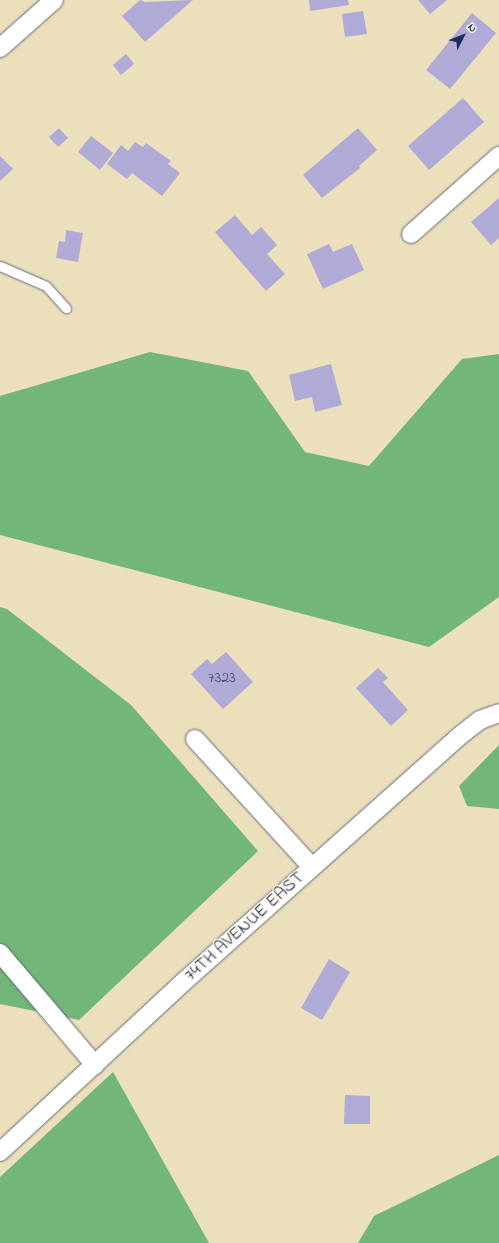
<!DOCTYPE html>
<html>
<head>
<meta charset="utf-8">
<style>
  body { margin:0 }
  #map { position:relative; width:499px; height:1243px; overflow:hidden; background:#ebdfbc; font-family:"Indie Flower",sans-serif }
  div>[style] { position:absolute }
  .forest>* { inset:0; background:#73b679 }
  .building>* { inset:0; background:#b0aad6 }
  .roads { filter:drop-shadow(0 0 1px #646d7f) drop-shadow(0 0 1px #646d7f) }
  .service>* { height:9px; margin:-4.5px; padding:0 4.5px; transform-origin:4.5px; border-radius:4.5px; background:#fff }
  .minor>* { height:18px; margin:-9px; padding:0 9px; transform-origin:9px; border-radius:9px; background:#fff }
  span { translate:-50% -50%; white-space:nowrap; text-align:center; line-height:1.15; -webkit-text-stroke:3px #fcf5e5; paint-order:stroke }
  .number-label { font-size:16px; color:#404e7c }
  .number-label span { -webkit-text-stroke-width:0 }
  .street-label { font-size:18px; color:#1b2f5e }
  .north { position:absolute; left:443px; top:16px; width:40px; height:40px; -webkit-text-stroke:3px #fcf5e5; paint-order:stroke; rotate:48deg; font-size:11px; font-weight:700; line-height:16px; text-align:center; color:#1b2f5e }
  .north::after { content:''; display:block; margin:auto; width:14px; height:18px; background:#1b2f5e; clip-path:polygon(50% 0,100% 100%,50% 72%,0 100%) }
</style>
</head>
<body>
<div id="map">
  <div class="forest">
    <div style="clip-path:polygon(150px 352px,248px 371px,305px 452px,369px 466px,462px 359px,499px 354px,499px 597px,429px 647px,0 535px,0 396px)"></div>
    <div style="clip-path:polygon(0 607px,7px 609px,131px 705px,258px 851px,79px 1020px,0 1004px)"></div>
    <div style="clip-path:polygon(499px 745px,499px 809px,467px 806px,459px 786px)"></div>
    <div style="clip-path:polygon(113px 1072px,209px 1243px,0 1243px,0 1177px)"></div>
    <div style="clip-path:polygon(499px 1155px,499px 1243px,358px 1243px,374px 1216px)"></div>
  </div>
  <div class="building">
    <div style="clip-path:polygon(140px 0,145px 2px,193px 0,145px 42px,122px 16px)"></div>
    <div style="clip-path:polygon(309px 0,348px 0,349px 5px,310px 11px)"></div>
    <div style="clip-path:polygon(418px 0,447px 0,430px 14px)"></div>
    <div style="clip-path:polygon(363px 11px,367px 34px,345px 37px,342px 14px)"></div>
    <div style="clip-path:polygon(472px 13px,496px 33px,450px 89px,426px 70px)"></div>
    <div style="clip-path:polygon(126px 54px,134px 64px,121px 75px,113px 65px)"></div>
    <div style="clip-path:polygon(463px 98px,484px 122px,429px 170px,408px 146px)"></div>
    <div style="clip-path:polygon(59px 128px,68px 138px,58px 147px,49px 137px)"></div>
    <div style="clip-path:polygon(358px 128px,377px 150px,359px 166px,360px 168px,322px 198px,303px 175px)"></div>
    <div style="clip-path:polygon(91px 136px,113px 153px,100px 170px,78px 152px)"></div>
    <div style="clip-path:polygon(135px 142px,143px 147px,146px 143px,171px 161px,168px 164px,180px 173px,162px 196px,132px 173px,127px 179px,107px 164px,121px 145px,128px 151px)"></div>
    <div style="clip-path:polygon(0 156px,13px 169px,0 181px)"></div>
    <div style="clip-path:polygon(499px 198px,499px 238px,491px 245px,471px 222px)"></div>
    <div style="clip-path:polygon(235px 215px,252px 235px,261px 227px,277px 245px,267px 254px,285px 274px,266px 291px,215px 232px)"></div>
    <div style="clip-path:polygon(66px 230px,83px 233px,78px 262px,56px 258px,59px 241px,65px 242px)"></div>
    <div style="clip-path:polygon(329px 244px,333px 252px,352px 244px,364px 270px,323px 289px,307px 254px)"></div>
    <div style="clip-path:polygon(331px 364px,342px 405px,315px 412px,312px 397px,295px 401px,289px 375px)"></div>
    <div style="clip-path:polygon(226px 652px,253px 682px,223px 709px,191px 674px,207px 659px,212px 664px)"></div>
    <div style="clip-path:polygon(378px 668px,388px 678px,383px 682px,408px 710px,391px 726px,356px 688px)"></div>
    <div style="clip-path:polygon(329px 959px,350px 972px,322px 1020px,301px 1008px)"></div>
    <div style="clip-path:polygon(345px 1095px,370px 1096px,370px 1124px,344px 1124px)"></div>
  </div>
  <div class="roads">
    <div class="service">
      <div style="left:0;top:266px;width:50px;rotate:23.5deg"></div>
      <div style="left:46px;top:286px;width:30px;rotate:48deg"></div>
    </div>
    <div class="minor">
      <div style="left:0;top:48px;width:72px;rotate:-41.6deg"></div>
      <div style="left:411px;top:234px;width:118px;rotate:-41.6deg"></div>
      <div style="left:195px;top:739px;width:173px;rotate:47.6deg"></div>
      <div style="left:0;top:953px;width:147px;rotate:49.7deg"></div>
      <div style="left:0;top:1152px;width:244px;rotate:-42.8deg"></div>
      <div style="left:179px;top:986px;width:373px;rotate:-41.7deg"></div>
      <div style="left:457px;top:738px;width:29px;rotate:-38deg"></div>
      <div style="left:480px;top:720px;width:20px;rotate:-20deg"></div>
    </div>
  </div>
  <div class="number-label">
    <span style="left:222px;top:678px">7323</span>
  </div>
  <div class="street-label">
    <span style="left:245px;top:927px;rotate:-42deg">74TH AVENUE EAST</span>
  </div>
  <div class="north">N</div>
</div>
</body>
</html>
